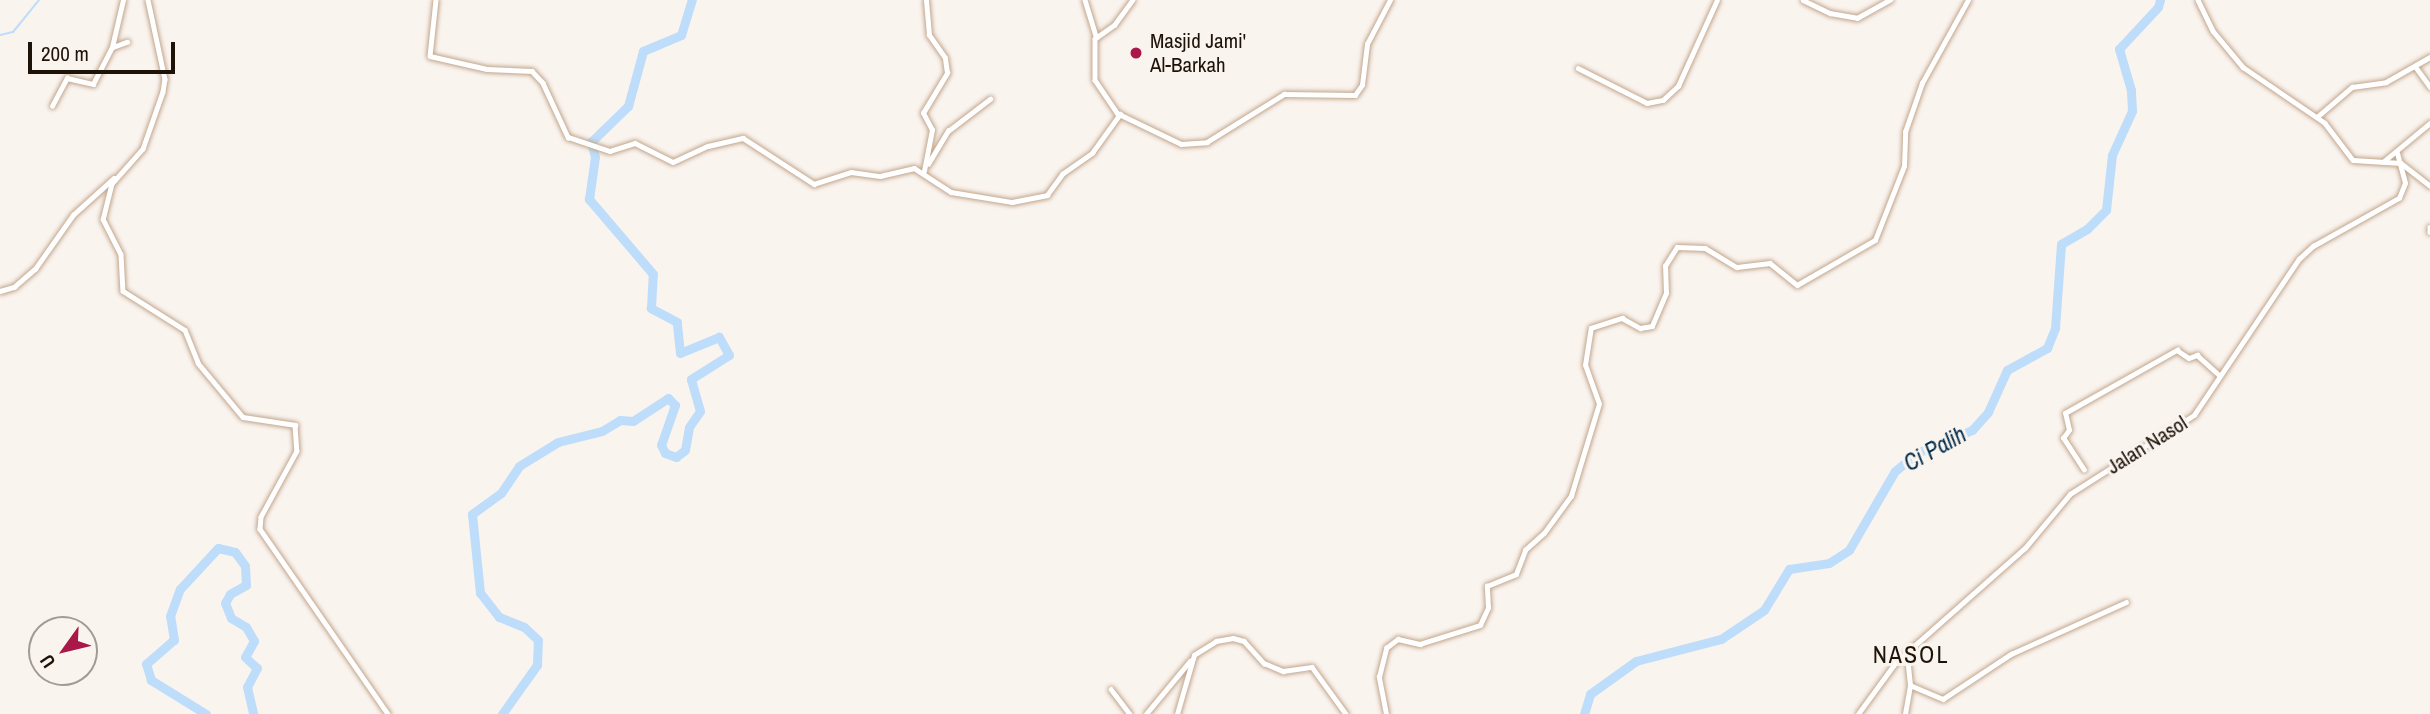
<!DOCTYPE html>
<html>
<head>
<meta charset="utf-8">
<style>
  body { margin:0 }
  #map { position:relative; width:2430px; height:714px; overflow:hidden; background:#faf4ef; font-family:"Archivo Narrow",sans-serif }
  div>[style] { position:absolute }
  .stream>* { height:2px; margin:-1px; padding:0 1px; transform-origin:1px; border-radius:1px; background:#bdddfb }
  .river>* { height:9px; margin:-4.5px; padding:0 4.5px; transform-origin:4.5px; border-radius:4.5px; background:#bdddfb }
  .roads { filter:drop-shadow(0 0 2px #c2a68c) drop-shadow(0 0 2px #c2a68c) }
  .minor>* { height:4.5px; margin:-2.25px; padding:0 2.25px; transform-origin:2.25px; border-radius:2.25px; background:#fff }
  .dots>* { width:19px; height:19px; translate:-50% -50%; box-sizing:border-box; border:4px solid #faf4ef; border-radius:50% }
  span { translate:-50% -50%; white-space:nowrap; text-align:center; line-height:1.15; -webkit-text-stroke:6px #faf4ef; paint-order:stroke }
  .poi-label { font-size:21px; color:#1d1309 }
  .left { translate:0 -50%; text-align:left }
  .street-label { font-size:21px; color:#1d1309 }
  .water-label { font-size:23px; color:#002d4e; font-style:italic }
  .quarter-label { font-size:24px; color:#1d1309; letter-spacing:2px }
  .north { position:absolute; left:28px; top:616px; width:70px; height:70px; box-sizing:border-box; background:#faf4ef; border:2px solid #a29a93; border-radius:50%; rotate:236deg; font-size:19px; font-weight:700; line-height:28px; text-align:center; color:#1d1309 }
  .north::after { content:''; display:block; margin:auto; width:24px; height:32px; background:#aa1749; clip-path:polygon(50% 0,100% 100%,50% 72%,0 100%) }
  .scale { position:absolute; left:28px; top:42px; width:147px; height:32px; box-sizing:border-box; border:4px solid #1d1309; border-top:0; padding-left:9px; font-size:21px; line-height:24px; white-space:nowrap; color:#1d1309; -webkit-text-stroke:5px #faf4ef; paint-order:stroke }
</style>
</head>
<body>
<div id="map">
  <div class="stream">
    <div style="left:0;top:35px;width:13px;rotate:-13deg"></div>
    <div style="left:13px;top:32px;width:41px;rotate:-50.9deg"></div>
  </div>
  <div class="river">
    <div style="left:206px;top:714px;width:65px;rotate:-148.3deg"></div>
    <div style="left:151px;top:680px;width:17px;rotate:-107deg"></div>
    <div style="left:146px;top:664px;width:37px;rotate:-41deg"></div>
    <div style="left:174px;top:640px;width:24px;rotate:-99deg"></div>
    <div style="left:170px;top:616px;width:29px;rotate:-70deg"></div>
    <div style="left:180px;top:589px;width:56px;rotate:-47.2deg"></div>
    <div style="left:218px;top:548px;width:17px;rotate:13deg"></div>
    <div style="left:235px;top:552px;width:17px;rotate:54deg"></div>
    <div style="left:245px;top:566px;width:19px;rotate:87deg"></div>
    <div style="left:246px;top:585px;width:18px;rotate:151deg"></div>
    <div style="left:230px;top:594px;width:10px;rotate:119deg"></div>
    <div style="left:225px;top:603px;width:16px;rotate:68deg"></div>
    <div style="left:231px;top:618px;width:17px;rotate:31deg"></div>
    <div style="left:246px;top:627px;width:16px;rotate:60deg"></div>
    <div style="left:254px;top:641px;width:18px;rotate:119deg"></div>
    <div style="left:245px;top:657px;width:16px;rotate:43deg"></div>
    <div style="left:257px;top:668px;width:21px;rotate:118deg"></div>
    <div style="left:247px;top:687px;width:28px;rotate:77deg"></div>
    <div style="left:502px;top:714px;width:60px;rotate:-54.5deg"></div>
    <div style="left:537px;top:665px;width:25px;rotate:-88deg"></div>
    <div style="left:538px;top:640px;width:19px;rotate:-137deg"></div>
    <div style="left:524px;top:627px;width:27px;rotate:-158deg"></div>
    <div style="left:499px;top:617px;width:31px;rotate:-128deg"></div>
    <div style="left:480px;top:593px;width:79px;rotate:-95.8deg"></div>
    <div style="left:472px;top:514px;width:36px;rotate:-36deg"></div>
    <div style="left:501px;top:493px;width:32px;rotate:-56deg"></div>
    <div style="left:519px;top:466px;width:46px;rotate:-31.6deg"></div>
    <div style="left:558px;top:442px;width:45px;rotate:-14deg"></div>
    <div style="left:602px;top:431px;width:21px;rotate:-31deg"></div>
    <div style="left:620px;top:420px;width:13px;rotate:4deg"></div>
    <div style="left:633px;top:421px;width:42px;rotate:-33.3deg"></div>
    <div style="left:668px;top:398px;width:10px;rotate:45deg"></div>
    <div style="left:675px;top:405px;width:42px;rotate:109.3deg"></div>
    <div style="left:661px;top:445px;width:9px;rotate:63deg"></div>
    <div style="left:665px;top:453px;width:12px;rotate:20deg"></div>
    <div style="left:676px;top:457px;width:11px;rotate:-38deg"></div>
    <div style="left:685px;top:450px;width:23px;rotate:-80deg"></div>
    <div style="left:689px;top:427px;width:19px;rotate:-55deg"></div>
    <div style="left:700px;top:411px;width:33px;rotate:-106deg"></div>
    <div style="left:691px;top:379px;width:45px;rotate:-32.3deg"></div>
    <div style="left:729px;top:355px;width:21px;rotate:-119deg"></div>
    <div style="left:719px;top:337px;width:42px;rotate:157.7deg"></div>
    <div style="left:680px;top:353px;width:31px;rotate:-96deg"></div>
    <div style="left:677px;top:322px;width:30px;rotate:-152deg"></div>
    <div style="left:651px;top:308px;width:34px;rotate:-87deg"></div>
    <div style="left:653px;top:274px;width:99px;rotate:-130.5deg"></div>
    <div style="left:589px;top:199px;width:42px;rotate:-81.9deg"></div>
    <div style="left:595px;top:157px;width:16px;rotate:-105deg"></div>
    <div style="left:591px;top:142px;width:52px;rotate:-44.2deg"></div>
    <div style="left:628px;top:106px;width:57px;rotate:-74.7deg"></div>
    <div style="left:643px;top:51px;width:41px;rotate:-22.8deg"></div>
    <div style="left:681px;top:35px;width:37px;rotate:-73deg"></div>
    <div style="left:1584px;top:714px;width:21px;rotate:-73deg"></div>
    <div style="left:1590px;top:694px;width:57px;rotate:-35.7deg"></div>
    <div style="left:1636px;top:661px;width:88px;rotate:-14.5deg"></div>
    <div style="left:1721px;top:639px;width:52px;rotate:-34deg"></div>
    <div style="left:1764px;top:610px;width:48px;rotate:-58.6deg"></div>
    <div style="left:1789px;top:569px;width:40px;rotate:-8.5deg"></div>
    <div style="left:1829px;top:563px;width:24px;rotate:-33deg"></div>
    <div style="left:1849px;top:550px;width:91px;rotate:-59.8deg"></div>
    <div style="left:1895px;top:471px;width:28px;rotate:-39deg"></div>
    <div style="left:1917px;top:453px;width:60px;rotate:-22.7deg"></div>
    <div style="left:1972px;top:430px;width:24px;rotate:-48deg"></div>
    <div style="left:1988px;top:412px;width:46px;rotate:-65.7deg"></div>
    <div style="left:2007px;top:370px;width:46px;rotate:-28.8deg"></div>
    <div style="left:2047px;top:348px;width:22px;rotate:-68deg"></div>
    <div style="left:2055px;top:328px;width:84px;rotate:-85.9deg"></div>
    <div style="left:2061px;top:244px;width:30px;rotate:-30deg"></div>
    <div style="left:2087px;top:229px;width:27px;rotate:-45deg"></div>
    <div style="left:2106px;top:210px;width:55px;rotate:-83.8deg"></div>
    <div style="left:2112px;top:155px;width:48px;rotate:-65.6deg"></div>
    <div style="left:2132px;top:111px;width:21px;rotate:-93deg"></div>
    <div style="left:2131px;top:90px;width:43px;rotate:-106.3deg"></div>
    <div style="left:2119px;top:49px;width:57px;rotate:-47.1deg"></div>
    <div style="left:2158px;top:7px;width:7px;rotate:-74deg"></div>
  </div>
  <div class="roads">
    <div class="minor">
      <div style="left:148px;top:0;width:81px;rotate:77.9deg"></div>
      <div style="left:165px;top:79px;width:13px;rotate:99deg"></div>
      <div style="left:163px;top:92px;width:60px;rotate:109.3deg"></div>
      <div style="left:143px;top:149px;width:47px;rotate:131.5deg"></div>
      <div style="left:112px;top:184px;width:36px;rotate:104deg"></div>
      <div style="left:103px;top:219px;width:39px;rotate:63deg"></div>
      <div style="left:121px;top:254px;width:37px;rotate:87deg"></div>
      <div style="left:123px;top:291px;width:73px;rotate:32.2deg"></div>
      <div style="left:185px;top:330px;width:35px;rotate:68deg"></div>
      <div style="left:198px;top:363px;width:70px;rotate:50.2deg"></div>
      <div style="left:243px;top:417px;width:53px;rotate:8.7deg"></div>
      <div style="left:295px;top:425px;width:26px;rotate:86deg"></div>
      <div style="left:297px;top:451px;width:75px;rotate:118.6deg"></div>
      <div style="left:261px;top:517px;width:12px;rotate:95deg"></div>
      <div style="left:260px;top:529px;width:225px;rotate:55.3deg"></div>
      <div style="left:436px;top:0;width:56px;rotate:96.1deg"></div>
      <div style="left:430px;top:56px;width:58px;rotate:12.8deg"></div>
      <div style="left:487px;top:69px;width:45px;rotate:2.5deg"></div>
      <div style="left:532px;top:71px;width:16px;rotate:47deg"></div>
      <div style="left:543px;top:83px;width:60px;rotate:65.2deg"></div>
      <div style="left:568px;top:137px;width:44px;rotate:18.4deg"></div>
      <div style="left:610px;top:151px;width:26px;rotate:-18deg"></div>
      <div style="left:635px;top:143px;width:42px;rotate:26.6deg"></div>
      <div style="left:673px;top:162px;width:38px;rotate:-25deg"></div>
      <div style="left:708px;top:146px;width:36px;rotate:-13deg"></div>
      <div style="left:743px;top:138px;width:85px;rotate:32.9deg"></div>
      <div style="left:814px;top:184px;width:39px;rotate:-18deg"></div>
      <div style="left:851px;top:172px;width:29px;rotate:8deg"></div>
      <div style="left:880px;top:176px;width:35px;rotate:-13deg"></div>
      <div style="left:914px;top:168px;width:44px;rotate:33deg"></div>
      <div style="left:951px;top:192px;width:62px;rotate:9.3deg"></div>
      <div style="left:1012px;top:202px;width:36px;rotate:-11deg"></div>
      <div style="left:1047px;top:195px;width:26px;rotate:-54deg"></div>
      <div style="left:1062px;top:174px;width:37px;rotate:-35deg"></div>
      <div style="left:1092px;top:153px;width:48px;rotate:-54.3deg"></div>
      <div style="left:1085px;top:0;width:39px;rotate:73deg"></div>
      <div style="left:1133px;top:0;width:31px;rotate:126deg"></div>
      <div style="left:1115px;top:25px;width:24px;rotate:145deg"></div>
      <div style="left:1095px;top:39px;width:41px;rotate:90deg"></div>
      <div style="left:1095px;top:80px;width:40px;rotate:56deg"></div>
      <div style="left:1117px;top:113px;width:71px;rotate:25.8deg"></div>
      <div style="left:1181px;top:144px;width:26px;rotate:-4deg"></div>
      <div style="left:1207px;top:142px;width:91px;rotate:-31.9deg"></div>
      <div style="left:1284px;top:94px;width:71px;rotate:0.8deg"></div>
      <div style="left:1355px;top:95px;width:12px;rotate:-55deg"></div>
      <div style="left:1362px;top:85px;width:41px;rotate:-83deg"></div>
      <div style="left:1367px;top:44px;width:50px;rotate:-62.4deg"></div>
      <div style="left:1803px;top:0;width:30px;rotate:26deg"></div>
      <div style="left:1830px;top:13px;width:27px;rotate:10deg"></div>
      <div style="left:1857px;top:18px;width:38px;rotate:-29deg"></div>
      <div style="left:2198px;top:0;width:34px;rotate:64deg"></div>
      <div style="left:2213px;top:31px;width:47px;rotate:50.2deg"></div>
      <div style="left:2243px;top:67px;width:99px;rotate:34.3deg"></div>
      <div style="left:2325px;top:123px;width:46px;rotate:52.9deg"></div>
      <div style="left:2353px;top:160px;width:48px;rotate:3.6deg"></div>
      <div style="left:113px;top:47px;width:15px;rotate:-20deg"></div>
      <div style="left:2415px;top:66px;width:26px;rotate:54deg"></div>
      <div style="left:1578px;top:68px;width:77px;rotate:26.9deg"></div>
      <div style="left:1647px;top:103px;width:16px;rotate:-11deg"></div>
      <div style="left:1663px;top:100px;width:21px;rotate:-43deg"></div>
      <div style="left:1678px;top:86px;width:94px;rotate:-65.6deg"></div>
      <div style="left:52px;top:106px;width:32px;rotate:-62deg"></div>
      <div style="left:67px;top:78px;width:27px;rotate:13deg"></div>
      <div style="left:93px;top:84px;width:42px;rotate:-62.8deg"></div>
      <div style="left:112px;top:47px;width:48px;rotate:-76.8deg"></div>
      <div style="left:2317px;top:117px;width:46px;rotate:-40.6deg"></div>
      <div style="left:2352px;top:87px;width:34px;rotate:-8deg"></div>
      <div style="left:2386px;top:82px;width:51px;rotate:-29.6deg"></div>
      <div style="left:2383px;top:162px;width:61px;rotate:-39.7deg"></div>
      <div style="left:2401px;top:163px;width:37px;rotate:38deg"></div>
      <div style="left:928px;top:164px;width:39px;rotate:-59deg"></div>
      <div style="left:948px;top:131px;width:53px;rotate:-37.3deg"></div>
      <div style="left:924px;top:171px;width:42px;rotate:-79deg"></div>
      <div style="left:932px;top:130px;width:19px;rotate:-118deg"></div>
      <div style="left:923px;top:113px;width:47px;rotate:-59deg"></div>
      <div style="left:947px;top:73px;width:15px;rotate:-98deg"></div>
      <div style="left:945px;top:58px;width:28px;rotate:-125deg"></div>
      <div style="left:929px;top:35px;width:35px;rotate:-95deg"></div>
      <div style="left:2430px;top:227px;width:5px;rotate:90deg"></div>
      <div style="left:0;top:291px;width:15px;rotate:-16deg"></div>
      <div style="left:14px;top:287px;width:28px;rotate:-41deg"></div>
      <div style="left:35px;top:269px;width:66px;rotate:-54.9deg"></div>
      <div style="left:73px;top:215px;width:55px;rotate:-42.1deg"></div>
      <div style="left:2084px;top:470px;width:38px;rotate:-123deg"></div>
      <div style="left:2063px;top:438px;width:10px;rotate:-53deg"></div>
      <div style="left:2069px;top:430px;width:17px;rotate:-103deg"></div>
      <div style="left:2065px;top:413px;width:129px;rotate:-29.4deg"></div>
      <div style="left:2177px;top:350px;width:14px;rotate:34deg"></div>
      <div style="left:2189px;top:358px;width:9px;rotate:-21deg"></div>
      <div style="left:2197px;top:355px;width:31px;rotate:42deg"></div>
      <div style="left:1910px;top:685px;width:36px;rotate:23deg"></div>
      <div style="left:1943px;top:699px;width:82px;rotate:-33.5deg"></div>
      <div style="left:2011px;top:654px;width:126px;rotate:-24.3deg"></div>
      <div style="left:1111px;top:689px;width:31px;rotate:53deg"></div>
      <div style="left:1146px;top:714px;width:69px;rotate:-50.3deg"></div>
      <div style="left:1177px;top:714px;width:61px;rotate:-73.9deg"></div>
      <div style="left:1194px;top:655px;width:26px;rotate:-32deg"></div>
      <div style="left:1216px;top:641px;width:17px;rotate:-10deg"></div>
      <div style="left:1233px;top:638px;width:11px;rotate:15deg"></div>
      <div style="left:1244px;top:641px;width:30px;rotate:48deg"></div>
      <div style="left:1264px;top:663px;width:21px;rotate:23deg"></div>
      <div style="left:1283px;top:671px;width:29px;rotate:-8deg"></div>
      <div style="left:1312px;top:667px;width:58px;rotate:54.1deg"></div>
      <div style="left:1386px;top:714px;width:38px;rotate:-101deg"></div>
      <div style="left:1379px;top:677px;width:30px;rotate:-76deg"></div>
      <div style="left:1386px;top:648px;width:15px;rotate:-37deg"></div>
      <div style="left:1398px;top:639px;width:23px;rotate:13deg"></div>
      <div style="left:1420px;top:644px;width:63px;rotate:-17.6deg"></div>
      <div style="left:1480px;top:625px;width:19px;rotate:-65deg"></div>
      <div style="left:1488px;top:608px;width:22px;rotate:-93deg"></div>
      <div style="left:1487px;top:586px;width:31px;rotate:-22deg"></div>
      <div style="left:1516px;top:574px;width:26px;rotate:-69deg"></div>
      <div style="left:1525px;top:550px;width:25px;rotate:-42deg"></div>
      <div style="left:1544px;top:533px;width:46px;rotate:-53.9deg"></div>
      <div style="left:1571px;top:496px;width:96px;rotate:-73.1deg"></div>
      <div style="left:1599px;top:404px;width:41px;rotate:-109.7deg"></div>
      <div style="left:1585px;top:365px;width:37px;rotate:-81deg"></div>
      <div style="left:1591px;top:328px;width:33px;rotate:-18deg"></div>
      <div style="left:1622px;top:318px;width:21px;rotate:29deg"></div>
      <div style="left:1640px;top:328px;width:12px;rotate:-9deg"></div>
      <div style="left:1652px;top:326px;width:36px;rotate:-67deg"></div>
      <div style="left:1666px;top:293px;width:27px;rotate:-92deg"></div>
      <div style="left:1665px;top:266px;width:22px;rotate:-58deg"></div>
      <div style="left:1677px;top:247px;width:28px;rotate:2deg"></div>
      <div style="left:1705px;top:248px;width:37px;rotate:31deg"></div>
      <div style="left:1737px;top:267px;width:33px;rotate:-7deg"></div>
      <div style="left:1770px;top:263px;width:35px;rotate:39deg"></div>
      <div style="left:1797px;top:285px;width:90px;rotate:-30deg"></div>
      <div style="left:1875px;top:240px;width:79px;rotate:-68.6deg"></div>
      <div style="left:1904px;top:166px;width:34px;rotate:-88deg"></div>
      <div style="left:1905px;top:132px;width:52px;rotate:-70.9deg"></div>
      <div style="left:1922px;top:83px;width:95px;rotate:-61deg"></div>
      <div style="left:1858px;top:714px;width:64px;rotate:-53.8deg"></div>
      <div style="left:1896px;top:662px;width:172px;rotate:-41.5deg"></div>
      <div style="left:2025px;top:548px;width:70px;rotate:-50.2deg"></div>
      <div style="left:2070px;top:494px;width:147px;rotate:-32.5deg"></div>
      <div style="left:2194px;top:415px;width:188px;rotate:-56.1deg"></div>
      <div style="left:2299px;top:259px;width:19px;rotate:-43deg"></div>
      <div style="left:2313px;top:246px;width:98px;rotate:-29.2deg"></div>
      <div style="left:2399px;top:198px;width:16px;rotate:-68deg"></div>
      <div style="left:2405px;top:183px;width:30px;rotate:-105deg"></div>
      <div style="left:1905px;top:714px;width:29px;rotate:-80deg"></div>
      <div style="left:1910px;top:685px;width:31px;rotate:-96deg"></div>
    </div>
  </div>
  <div class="dots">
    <div style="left:1136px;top:53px;background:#aa1749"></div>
  </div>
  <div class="poi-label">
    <span class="left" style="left:1150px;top:53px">Masjid Jami'<br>Al-Barkah</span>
  </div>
  <div class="street-label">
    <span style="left:2147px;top:445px;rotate:-32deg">Jalan Nasol</span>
  </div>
  <div class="water-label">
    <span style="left:1935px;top:449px;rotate:-29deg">Ci Palih</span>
  </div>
  <div class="quarter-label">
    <span style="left:1911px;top:655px">NASOL</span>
  </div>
  <div class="north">U</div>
  <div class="scale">200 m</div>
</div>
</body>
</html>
